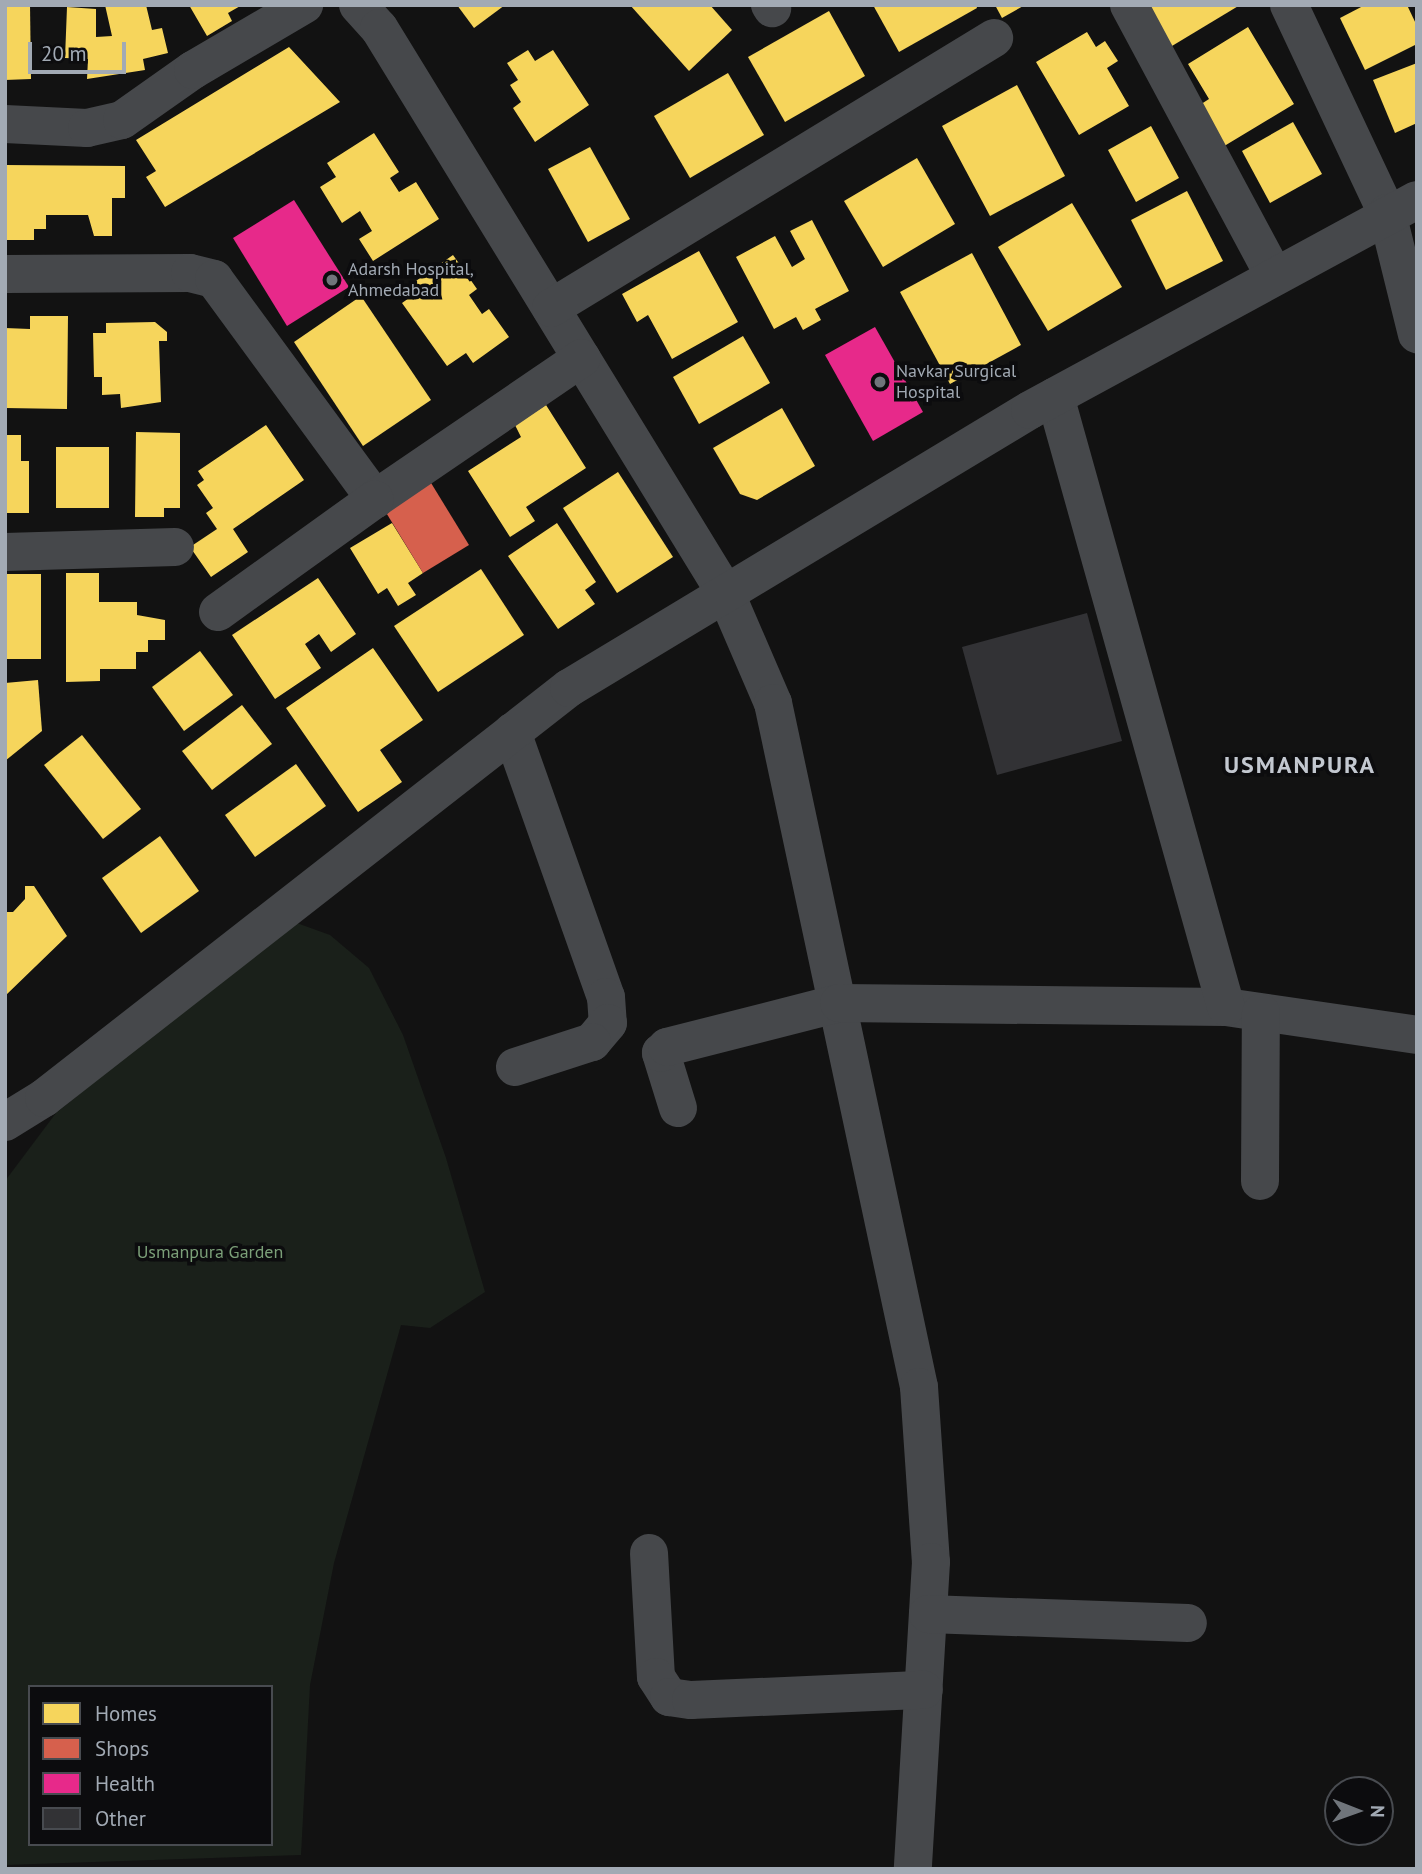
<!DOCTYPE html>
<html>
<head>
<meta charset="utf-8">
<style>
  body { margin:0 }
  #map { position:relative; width:1422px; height:1874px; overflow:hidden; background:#121212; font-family:"PT Sans",sans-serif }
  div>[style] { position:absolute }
  .green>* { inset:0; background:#1a201a }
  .homes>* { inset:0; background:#f6d55c }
  .shops>* { inset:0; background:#d6604d }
  .health>* { inset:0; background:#e7298a }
  .building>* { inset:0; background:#323235 }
  .minor>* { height:38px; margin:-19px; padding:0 19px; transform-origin:19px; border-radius:19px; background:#46484b }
  .dots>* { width:19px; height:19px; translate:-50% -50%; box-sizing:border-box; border:4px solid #0c0c0e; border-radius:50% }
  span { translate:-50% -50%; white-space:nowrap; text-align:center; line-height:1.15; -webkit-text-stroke:7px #0c0c0e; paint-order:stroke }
  .poi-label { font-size:18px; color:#a2aab4 }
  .left { translate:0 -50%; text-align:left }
  .park-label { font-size:18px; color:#7b9f78 }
  .district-label { font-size:24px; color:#c3c8d0; font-weight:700; letter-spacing:2px }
  .frame { position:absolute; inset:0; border:7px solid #a2aab4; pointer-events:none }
  .legend { position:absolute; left:28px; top:1685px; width:245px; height:161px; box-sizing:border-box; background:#0c0c0e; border:2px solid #484b50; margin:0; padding:9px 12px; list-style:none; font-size:21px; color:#a2aab4 }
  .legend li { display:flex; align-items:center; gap:14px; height:35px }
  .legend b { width:35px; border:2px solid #484b50 }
  .north { position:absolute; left:1324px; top:1776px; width:70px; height:70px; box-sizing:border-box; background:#0c0c0e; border:2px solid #484b50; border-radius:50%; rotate:91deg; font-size:19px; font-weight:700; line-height:28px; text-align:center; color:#a2aab4 }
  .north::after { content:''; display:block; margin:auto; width:24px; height:32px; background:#70757b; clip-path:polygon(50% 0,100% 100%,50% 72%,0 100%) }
  .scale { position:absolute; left:28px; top:42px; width:98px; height:32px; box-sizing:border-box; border:4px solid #a2aab4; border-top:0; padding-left:9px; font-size:21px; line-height:24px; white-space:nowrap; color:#a2aab4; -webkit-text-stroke:5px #0c0c0e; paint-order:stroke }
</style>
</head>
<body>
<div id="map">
  <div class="green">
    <div style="clip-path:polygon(evenodd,294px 922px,330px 935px,369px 968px,403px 1035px,446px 1158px,485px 1292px,430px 1328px,401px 1325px,334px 1563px,310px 1685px,301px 1855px,5px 1865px,5px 1181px,56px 1113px,294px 922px,30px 1687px,271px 1687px,271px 1844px,30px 1844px,30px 1687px)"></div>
  </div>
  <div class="homes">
    <div style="clip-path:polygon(5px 5px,30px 5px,31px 79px,5px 80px)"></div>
    <div style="clip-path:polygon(105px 5px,146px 5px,152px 30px,162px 28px,168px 53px,143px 59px,145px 70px,87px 79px,88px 59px,65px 58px,67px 7px,96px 9px,96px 37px,112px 36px)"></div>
    <div style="clip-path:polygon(189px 5px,242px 5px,228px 13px,232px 21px,207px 36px)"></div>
    <div style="clip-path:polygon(457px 5px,505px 5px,474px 28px)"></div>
    <div style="clip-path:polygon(630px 5px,710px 5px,732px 30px,689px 71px)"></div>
    <div style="clip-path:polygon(873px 5px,976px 5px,977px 8px,899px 52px)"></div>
    <div style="clip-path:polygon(995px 5px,1025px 5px,1002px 18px)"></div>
    <div style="clip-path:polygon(1148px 5px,1240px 5px,1162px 52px)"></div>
    <div style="clip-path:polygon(1365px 5px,1407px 5px,1417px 26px,1417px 44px,1365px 70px,1340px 18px)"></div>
    <div style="clip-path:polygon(829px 11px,865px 76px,785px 122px,748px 57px)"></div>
    <div style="clip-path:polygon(1248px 27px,1294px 104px,1216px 151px,1192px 110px,1209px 99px,1188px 64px)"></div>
    <div style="clip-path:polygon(1087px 32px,1096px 47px,1105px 41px,1118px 61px,1107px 68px,1129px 106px,1079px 135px,1036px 62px)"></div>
    <div style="clip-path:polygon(289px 47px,340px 102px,165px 207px,146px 177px,156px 171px,136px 140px)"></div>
    <div style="clip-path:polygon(528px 50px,535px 61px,553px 50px,589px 105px,535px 142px,513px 108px,521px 102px,510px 85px,518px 80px,507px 63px)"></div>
    <div style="clip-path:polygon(1417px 63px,1417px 123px,1395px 133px,1373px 80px)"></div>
    <div style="clip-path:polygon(728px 73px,764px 135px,690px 178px,654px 116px)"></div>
    <div style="clip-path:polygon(1017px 85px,1065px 176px,990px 216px,942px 126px)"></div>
    <div style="clip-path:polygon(1293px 122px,1322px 174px,1270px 203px,1242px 151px)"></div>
    <div style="clip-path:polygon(1151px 126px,1179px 178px,1136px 202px,1108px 150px)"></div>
    <div style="clip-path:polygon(374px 133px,399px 172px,390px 178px,399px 192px,416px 182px,439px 219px,373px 261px,359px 239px,372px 231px,360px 211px,342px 223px,320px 187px,336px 177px,327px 163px)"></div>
    <div style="clip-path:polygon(590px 147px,630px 219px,588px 242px,548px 169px)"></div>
    <div style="clip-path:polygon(917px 158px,955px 224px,883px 267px,844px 201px)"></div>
    <div style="clip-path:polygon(5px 165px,125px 166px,125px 198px,112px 198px,112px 236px,94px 236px,88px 215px,46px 215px,46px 229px,34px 229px,34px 240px,7px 240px)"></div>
    <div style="clip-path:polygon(1187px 191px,1223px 261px,1166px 290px,1131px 220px)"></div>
    <div style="clip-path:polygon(1072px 203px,1122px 287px,1048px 331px,998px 247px)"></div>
    <div style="clip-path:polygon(812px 220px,849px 291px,815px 309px,821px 320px,803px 330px,796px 317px,774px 329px,736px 257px,775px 236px,792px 267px,805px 259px,790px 231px)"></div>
    <div style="clip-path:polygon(699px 251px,738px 322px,672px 359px,648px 315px,637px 322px,622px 294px)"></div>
    <div style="clip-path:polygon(972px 253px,1021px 345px,950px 384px,900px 292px)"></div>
    <div style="clip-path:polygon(453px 255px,477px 289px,469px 295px,482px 314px,489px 309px,509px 337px,473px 363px,466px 353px,447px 366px,402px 303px,419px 291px,413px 283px)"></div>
    <div style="clip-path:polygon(361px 296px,431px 400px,363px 446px,294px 342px)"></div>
    <div style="clip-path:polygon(30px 316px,68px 316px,67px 409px,5px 408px,5px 328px,30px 329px)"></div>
    <div style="clip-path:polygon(155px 322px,167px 332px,167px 341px,159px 341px,161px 402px,121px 408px,120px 394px,102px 395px,102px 377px,94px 377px,93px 333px,106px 333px,106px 323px)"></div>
    <div style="clip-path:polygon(743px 336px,770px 383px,699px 424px,673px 377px)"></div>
    <div style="clip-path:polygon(546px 405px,586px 468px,526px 507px,535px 521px,510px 537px,468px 471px,521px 437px,515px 425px)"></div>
    <div style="clip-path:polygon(782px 408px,815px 466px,757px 500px,740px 494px,713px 448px)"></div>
    <div style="clip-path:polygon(266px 425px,304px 480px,233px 529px,248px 552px,211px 577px,190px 547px,217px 529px,206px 513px,213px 508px,197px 485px,204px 480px,198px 471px)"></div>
    <div style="clip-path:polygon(136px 432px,180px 433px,180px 508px,164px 508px,164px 517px,135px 517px)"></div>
    <div style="clip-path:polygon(5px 435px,21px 435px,21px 461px,29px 461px,29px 513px,5px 513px)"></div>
    <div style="clip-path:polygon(56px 447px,109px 447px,109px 508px,56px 508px)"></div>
    <div style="clip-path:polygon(618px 472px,673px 557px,617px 593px,563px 508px)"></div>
    <div style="clip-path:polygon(392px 523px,423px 573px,408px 583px,416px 595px,398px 606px,387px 588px,378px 594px,350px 548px)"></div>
    <div style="clip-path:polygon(557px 523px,596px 582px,585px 590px,595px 604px,558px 629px,508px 556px)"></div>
    <div style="clip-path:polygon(481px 569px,524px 635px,438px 692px,394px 626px)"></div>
    <div style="clip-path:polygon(66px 573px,99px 573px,99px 602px,137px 602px,137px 615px,165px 620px,165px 640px,148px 640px,148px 652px,136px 652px,136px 669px,100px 669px,100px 681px,66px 682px)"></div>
    <div style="clip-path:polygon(7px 574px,41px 574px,41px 659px,5px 659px)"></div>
    <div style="clip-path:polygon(318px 578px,356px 634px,331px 652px,319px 634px,305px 644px,321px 668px,275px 699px,232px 635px)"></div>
    <div style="clip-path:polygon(373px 648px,423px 720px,380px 750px,402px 782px,358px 812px,286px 708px)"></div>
    <div style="clip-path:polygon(200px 651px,233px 695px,184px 731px,152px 687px)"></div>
    <div style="clip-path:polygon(38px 680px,42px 731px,5px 761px,5px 683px)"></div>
    <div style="clip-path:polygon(242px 705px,272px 744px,212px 790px,182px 751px)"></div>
    <div style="clip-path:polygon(82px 735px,141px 809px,103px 839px,44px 765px)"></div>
    <div style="clip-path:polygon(296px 764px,326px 806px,255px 857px,225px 815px)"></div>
    <div style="clip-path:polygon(160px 836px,199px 891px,141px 933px,102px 878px)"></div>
    <div style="clip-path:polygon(25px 886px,34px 886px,67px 936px,5px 996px,5px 912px,13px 912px,25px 899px)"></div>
  </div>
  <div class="shops">
    <div style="clip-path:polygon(428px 478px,469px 545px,423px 573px,382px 506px)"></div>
  </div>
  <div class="health">
    <div style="clip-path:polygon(294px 200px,349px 287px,287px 326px,233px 238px)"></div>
    <div style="clip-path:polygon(875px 327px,923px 412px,873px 441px,825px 355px)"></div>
  </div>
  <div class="building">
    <div style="clip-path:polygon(1087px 613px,1122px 741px,997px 775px,962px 647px)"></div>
  </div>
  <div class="minor">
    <div style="left:358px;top:5px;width:31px;rotate:48deg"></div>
    <div style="left:379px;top:28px;width:664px;rotate:58.49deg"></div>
    <div style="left:726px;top:594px;width:119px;rotate:66.7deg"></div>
    <div style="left:773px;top:703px;width:699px;rotate:77.95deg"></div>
    <div style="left:919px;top:1387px;width:175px;rotate:86.1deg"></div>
    <div style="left:931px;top:1562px;width:308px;rotate:93.4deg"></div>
    <div style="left:770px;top:5px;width:4px;rotate:56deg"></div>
    <div style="left:1129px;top:5px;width:306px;rotate:61.8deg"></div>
    <div style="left:1289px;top:5px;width:230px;rotate:64.8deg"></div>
    <div style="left:1387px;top:213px;width:125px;rotate:76.1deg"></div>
    <div style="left:5px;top:124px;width:82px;rotate:2.8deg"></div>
    <div style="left:87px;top:128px;width:36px;rotate:-13deg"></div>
    <div style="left:122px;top:120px;width:87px;rotate:-35.2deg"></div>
    <div style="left:193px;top:70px;width:129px;rotate:-30.4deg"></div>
    <div style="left:5px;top:274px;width:185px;rotate:-0.3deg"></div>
    <div style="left:190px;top:273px;width:25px;rotate:14deg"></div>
    <div style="left:214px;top:279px;width:273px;rotate:53.8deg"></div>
    <div style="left:375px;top:499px;width:250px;rotate:-34.3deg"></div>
    <div style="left:551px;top:308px;width:519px;rotate:-31.36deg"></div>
    <div style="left:5px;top:552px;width:170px;rotate:-1.7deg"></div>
    <div style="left:218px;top:612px;width:193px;rotate:-35.7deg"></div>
    <div style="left:512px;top:732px;width:281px;rotate:70.5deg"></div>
    <div style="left:606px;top:997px;width:26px;rotate:86deg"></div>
    <div style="left:608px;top:1023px;width:25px;rotate:130deg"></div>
    <div style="left:592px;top:1042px;width:81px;rotate:162deg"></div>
    <div style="left:1226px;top:1007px;width:193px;rotate:8.3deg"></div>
    <div style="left:678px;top:1108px;width:58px;rotate:-107.2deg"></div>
    <div style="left:661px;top:1053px;width:8px;rotate:-45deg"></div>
    <div style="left:667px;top:1047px;width:178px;rotate:-14.3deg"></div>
    <div style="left:839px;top:1003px;width:387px;rotate:0.6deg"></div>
    <div style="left:1226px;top:1007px;width:634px;rotate:-105.64deg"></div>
    <div style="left:5px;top:1122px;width:46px;rotate:-31.6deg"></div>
    <div style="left:44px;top:1098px;width:666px;rotate:-37.99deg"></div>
    <div style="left:569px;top:688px;width:538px;rotate:-31.09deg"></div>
    <div style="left:1030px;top:410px;width:440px;rotate:-28.5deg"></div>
    <div style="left:1260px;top:1181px;width:168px;rotate:-89.7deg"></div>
    <div style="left:649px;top:1553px;width:124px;rotate:86.8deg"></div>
    <div style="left:656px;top:1677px;width:24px;rotate:57deg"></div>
    <div style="left:669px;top:1697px;width:22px;rotate:8deg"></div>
    <div style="left:691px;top:1700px;width:233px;rotate:-2.5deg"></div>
    <div style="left:928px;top:1614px;width:260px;rotate:2deg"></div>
  </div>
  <div class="dots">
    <div style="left:332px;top:280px;background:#70757b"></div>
    <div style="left:880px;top:382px;background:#70757b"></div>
  </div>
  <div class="poi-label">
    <span class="left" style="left:348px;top:280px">Adarsh Hospital,<br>Ahmedabad</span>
    <span class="left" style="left:896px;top:382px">Navkar Surgical<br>Hospital</span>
  </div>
  <div class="park-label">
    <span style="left:210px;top:1252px">Usmanpura Garden</span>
  </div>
  <div class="district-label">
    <span style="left:1300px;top:765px">USMANPURA</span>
  </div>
  <div class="frame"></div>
  <ul class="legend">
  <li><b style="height:19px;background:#f6d55c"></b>Homes</li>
  <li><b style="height:19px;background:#d6604d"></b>Shops</li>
  <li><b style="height:19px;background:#e7298a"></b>Health</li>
  <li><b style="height:19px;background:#323235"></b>Other</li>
  </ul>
  <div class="north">N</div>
  <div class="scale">20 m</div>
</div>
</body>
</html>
